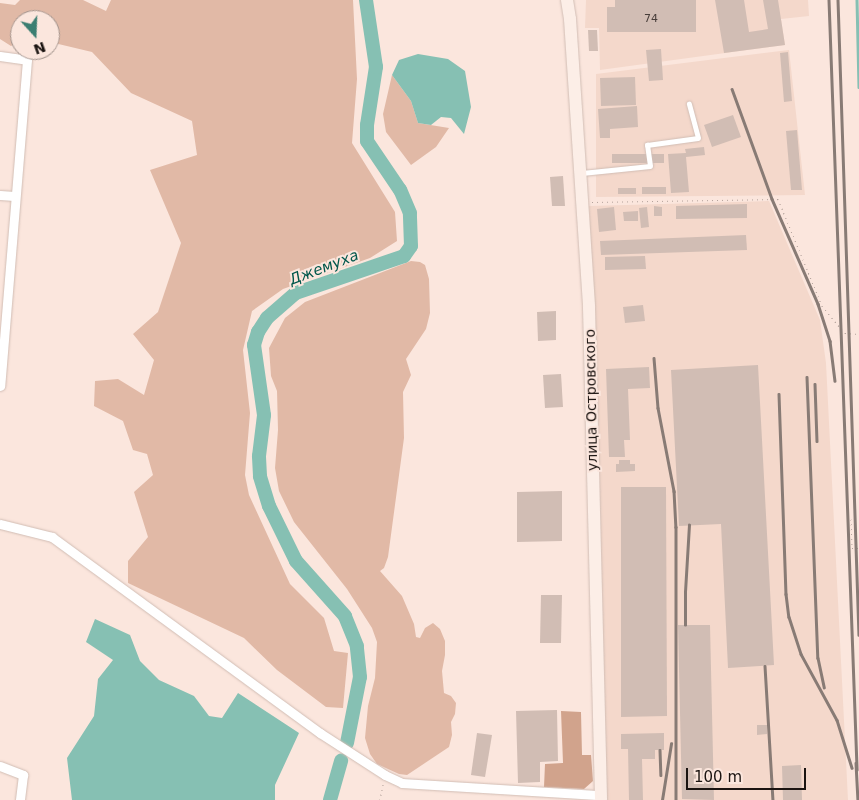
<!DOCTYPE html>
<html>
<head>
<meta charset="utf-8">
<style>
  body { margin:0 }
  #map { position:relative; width:859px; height:800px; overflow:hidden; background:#fbe6dd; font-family:"DejaVu Sans",sans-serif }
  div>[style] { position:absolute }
  .built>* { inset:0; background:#f4d8cb }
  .green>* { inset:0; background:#e1b9a6 }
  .forest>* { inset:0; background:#d1a38c }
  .water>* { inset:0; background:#86c0b3 }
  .stream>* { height:2.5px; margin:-1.25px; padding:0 1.25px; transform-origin:1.25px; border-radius:1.25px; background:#86c0b3 }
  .river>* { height:14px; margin:-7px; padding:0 7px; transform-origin:7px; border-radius:7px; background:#86c0b3 }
  .building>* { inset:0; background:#d1bdb4 }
  .path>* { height:1px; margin-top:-0.5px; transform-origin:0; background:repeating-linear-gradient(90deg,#b3a29b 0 1px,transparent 0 5px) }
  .roads { filter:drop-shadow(0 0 1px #d1bdb4) drop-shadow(0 0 1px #d1bdb4) }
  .lane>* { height:4.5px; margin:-2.25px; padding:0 2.25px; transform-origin:2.25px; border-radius:2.25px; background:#fff }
  .street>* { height:9px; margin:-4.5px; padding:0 4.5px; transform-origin:4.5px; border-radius:4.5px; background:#fff }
  .secondary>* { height:12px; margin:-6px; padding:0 6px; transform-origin:6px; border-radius:6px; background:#fceee7 }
  .rail>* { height:2.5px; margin:-1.25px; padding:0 1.25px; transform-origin:1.25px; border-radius:1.25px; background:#887b75 }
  span { translate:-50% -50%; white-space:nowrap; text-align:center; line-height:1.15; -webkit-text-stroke:4px #fbe6dd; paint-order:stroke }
  .number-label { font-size:11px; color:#483e3a }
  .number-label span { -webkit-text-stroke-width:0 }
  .street-label { font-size:14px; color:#1b1411 }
  .water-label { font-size:15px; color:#00574b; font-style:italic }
  .north { position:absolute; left:10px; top:10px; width:50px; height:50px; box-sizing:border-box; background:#fbe6dd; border:1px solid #a1928b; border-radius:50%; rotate:160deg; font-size:14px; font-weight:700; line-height:20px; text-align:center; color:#1b1411 }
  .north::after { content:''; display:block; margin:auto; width:18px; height:22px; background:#3b7e71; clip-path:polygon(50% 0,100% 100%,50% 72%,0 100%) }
  .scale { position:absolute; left:686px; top:768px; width:120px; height:22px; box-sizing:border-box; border:2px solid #1b1411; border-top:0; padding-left:6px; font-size:15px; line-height:18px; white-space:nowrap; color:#1b1411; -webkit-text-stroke:4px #fbe6dd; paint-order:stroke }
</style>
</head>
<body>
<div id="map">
  <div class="built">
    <div style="clip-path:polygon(586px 0,808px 0,809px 16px,781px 19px,785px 45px,600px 70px,599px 28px,585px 28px)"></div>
    <div style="clip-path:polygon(789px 50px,805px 195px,596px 197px,596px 74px)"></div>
    <div style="clip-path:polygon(769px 201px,820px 320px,826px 363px,848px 800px,607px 800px,597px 368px,589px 206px)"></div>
  </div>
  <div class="green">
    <div style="clip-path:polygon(20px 0,83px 0,106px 11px,111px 0,353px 0,357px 79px,352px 143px,395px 212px,397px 241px,370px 258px,283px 289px,252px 311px,243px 350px,250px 413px,245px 475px,249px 495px,290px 584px,324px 618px,334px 651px,348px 653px,343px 708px,326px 707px,277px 670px,244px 638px,128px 583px,128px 561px,148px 537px,134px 492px,153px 475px,147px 454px,133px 450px,123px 421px,94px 406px,95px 381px,118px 379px,144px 395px,154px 360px,133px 334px,158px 312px,181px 243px,150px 170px,197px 155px,192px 121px,131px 93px,92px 52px,50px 42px,50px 20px,20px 20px,20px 41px,11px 46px,0 39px,0 3px,15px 5px)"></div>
    <div style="clip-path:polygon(392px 75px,411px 101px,418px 123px,449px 128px,436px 147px,411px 165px,386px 132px,383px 114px)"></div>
    <div style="clip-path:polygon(411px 261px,420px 262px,425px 265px,429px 279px,430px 313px,426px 329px,406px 359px,411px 375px,403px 392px,404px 438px,388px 557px,384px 568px,380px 571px,402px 596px,414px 624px,416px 637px,420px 638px,425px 628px,433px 623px,440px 629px,445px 641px,445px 655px,442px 671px,444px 693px,451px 696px,456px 703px,455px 714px,451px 722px,452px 735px,449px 747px,407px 775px,399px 774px,377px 764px,370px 754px,365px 738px,368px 706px,375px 678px,377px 642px,372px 628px,347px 589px,294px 522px,279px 491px,275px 468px,278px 430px,277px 391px,271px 376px,269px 348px,285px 318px,305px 302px)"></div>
  </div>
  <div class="forest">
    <div style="clip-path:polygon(561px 711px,581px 712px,582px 755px,591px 755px,593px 781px,584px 789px,544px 787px,545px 764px,563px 763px)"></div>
  </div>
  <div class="water">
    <div style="clip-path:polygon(418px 54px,448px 59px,465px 71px,471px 107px,464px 134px,451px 118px,441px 117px,431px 125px,418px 123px,411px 101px,392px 75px,399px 60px)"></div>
    <div style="clip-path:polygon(95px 619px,130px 635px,140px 661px,159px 680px,194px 696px,209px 716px,222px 718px,238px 693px,299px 733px,275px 785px,275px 800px,72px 800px,67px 758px,94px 716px,98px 679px,113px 660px,86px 642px)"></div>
  </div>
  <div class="stream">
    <div style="left:857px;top:0;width:87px;rotate:88.7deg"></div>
  </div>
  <div class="river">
    <div style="left:347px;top:743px;width:67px;rotate:-78.9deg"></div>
    <div style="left:360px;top:677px;width:31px;rotate:-96deg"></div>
    <div style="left:357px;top:646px;width:32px;rotate:-112deg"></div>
    <div style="left:345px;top:616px;width:74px;rotate:-131.7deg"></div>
    <div style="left:296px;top:561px;width:61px;rotate:-116.1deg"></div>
    <div style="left:269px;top:506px;width:31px;rotate:-107deg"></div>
    <div style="left:260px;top:476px;width:20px;rotate:-93deg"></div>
    <div style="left:259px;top:456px;width:41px;rotate:-83deg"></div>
    <div style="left:264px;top:415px;width:71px;rotate:-98.1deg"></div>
    <div style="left:254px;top:345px;width:14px;rotate:-73deg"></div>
    <div style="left:258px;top:332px;width:17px;rotate:-57deg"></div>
    <div style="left:267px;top:318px;width:38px;rotate:-41deg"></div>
    <div style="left:296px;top:293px;width:114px;rotate:-18.9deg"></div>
    <div style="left:404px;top:256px;width:12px;rotate:-55deg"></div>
    <div style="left:411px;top:246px;width:33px;rotate:-92deg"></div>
    <div style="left:410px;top:213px;width:25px;rotate:-113deg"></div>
    <div style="left:400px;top:190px;width:59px;rotate:-124deg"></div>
    <div style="left:367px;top:141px;width:16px;rotate:-90deg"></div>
    <div style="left:367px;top:125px;width:59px;rotate:-81.2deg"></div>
    <div style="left:376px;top:67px;width:68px;rotate:-98.5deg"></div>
    <div style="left:330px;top:800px;width:41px;rotate:-74.2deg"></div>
  </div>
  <div class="building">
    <div style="clip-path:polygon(615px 0,696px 0,696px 32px,607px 32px,607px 7px,615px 7px)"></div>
    <div style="clip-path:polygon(715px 0,744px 0,749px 32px,768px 29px,763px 0,778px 0,785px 45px,724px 53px)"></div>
    <div style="clip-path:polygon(588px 30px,597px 30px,598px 51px,589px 51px)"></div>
    <div style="clip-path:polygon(661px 49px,663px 80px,649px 81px,646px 50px)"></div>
    <div style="clip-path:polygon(788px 52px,792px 101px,784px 102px,780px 53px)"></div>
    <div style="clip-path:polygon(635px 77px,636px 105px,601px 106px,600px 78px)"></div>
    <div style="clip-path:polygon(637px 106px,638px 127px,610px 129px,610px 138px,600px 138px,598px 109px)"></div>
    <div style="clip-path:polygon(733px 115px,741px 137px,712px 147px,704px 125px)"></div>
    <div style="clip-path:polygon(797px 130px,802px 190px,791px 190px,786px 131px)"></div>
    <div style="clip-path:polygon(704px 147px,705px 155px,686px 157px,689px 192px,671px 193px,668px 154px,686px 153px,685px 149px)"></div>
    <div style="clip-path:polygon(612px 154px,664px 154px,664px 163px,612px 163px)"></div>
    <div style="clip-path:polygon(563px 176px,565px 206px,552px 206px,550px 177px)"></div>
    <div style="clip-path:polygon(642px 187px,666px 187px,666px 194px,642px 194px)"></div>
    <div style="clip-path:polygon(618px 188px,636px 188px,636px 194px,618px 194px)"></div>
    <div style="clip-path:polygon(747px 204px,747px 218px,676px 219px,676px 206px)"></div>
    <div style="clip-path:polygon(654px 206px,662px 207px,662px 216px,654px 216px)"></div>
    <div style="clip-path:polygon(614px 207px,616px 230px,599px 232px,597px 209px)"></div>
    <div style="clip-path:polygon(647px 207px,649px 227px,641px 228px,639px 208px)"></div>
    <div style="clip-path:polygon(638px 211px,638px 221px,624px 221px,623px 212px)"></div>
    <div style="clip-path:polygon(746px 235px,747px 250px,601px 255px,600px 241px)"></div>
    <div style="clip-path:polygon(645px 256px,646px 269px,605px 270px,605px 257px)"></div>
    <div style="clip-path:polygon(643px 305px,645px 321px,625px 323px,623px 307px)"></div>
    <div style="clip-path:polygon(556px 311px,556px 340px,538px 341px,537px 312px)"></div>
    <div style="clip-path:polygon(758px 365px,774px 665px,728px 668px,721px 524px,679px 526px,671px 370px)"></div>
    <div style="clip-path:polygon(649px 367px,650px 388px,628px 389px,630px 440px,624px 440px,625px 457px,609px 457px,606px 369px)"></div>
    <div style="clip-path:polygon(561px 374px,563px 407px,545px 408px,543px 375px)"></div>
    <div style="clip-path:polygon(619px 460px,630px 460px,630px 464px,635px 464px,635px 471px,616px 472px,616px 464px,619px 464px)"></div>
    <div style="clip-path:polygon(621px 487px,666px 487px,667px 716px,621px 717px)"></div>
    <div style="clip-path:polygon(562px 491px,562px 541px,517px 542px,517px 492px)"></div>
    <div style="clip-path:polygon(541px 595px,562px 595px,561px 643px,540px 643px)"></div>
    <div style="clip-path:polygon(678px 625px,710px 625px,714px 800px,682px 799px)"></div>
    <div style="clip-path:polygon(557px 710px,558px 761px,540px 762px,540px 782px,518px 783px,516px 711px)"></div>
    <div style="clip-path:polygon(757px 725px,767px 725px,767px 734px,757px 735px)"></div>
    <div style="clip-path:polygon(477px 733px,492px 735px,485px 777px,471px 775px)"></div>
    <div style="clip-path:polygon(664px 733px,664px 750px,655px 750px,655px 759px,642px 759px,643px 800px,629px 800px,628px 749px,621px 749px,621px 734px)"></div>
    <div style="clip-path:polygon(801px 765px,802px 800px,783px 800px,782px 766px)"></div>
  </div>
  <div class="path">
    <div style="left:592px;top:202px;width:186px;rotate:-0.9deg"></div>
    <div style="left:778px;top:199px;width:116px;rotate:67.6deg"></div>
    <div style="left:822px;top:306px;width:35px;rotate:50deg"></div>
    <div style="left:845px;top:333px;width:14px;rotate:4deg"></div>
    <div style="left:851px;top:519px;width:29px;rotate:88deg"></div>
    <div style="left:852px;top:548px;width:7px"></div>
    <div style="left:380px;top:800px;width:16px;rotate:-79deg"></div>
  </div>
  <div class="roads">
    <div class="lane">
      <div style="left:582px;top:173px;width:68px;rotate:-5.9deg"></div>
      <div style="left:650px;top:166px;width:21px;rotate:-98deg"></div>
      <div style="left:647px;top:145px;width:51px;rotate:-7.8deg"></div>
      <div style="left:698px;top:138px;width:35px;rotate:-105deg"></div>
    </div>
    <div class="street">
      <div style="left:0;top:56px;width:27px;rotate:8deg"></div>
      <div style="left:27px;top:60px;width:327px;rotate:94.7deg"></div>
      <div style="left:0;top:195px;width:14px;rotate:4deg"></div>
      <div style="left:0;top:524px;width:54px;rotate:14deg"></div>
      <div style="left:52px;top:537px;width:332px;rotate:36.2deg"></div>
      <div style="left:320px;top:733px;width:77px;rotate:32.9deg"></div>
      <div style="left:385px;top:775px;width:19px;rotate:25deg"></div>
      <div style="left:402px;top:783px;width:199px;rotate:3.5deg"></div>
      <div style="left:0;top:766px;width:25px;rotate:21deg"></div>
      <div style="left:23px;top:775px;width:25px;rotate:97deg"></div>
    </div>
    <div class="secondary">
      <div style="left:567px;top:0;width:19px;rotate:81deg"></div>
      <div style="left:570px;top:19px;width:289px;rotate:86.2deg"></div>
      <div style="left:589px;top:307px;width:493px;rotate:88.6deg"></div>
    </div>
  </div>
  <div class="rail">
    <div style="left:829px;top:0;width:770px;rotate:87.91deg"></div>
    <div style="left:838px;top:0;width:635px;rotate:88.11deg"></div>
    <div style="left:732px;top:89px;width:117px;rotate:70deg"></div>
    <div style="left:772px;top:199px;width:115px;rotate:66.3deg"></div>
    <div style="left:818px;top:304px;width:39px;rotate:72deg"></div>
    <div style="left:830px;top:341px;width:40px;rotate:82.9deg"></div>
    <div style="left:654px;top:358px;width:50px;rotate:85.4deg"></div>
    <div style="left:658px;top:408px;width:85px;rotate:79.1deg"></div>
    <div style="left:674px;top:491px;width:36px;rotate:87deg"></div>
    <div style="left:676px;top:527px;width:273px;rotate:90deg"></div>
    <div style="left:807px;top:377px;width:281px;rotate:87.8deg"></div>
    <div style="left:818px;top:658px;width:30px;rotate:78deg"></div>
    <div style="left:815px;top:384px;width:57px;rotate:88deg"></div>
    <div style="left:779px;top:394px;width:200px;rotate:88deg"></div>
    <div style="left:786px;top:594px;width:23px;rotate:83deg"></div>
    <div style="left:789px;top:617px;width:39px;rotate:72deg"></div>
    <div style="left:801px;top:654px;width:75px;rotate:61.4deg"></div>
    <div style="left:837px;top:720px;width:50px;rotate:72.6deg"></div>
    <div style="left:685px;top:625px;width:33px;rotate:-90deg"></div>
    <div style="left:685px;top:592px;width:67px;rotate:-86.6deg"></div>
    <div style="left:765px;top:666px;width:134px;rotate:86.6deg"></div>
    <div style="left:660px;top:750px;width:25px;rotate:88deg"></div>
    <div style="left:856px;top:763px;width:37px;rotate:87deg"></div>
    <div style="left:662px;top:800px;width:57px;rotate:-80.9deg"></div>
  </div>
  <div class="number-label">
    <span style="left:651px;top:19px">74</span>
  </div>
  <div class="street-label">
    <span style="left:591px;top:400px;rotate:-91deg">улица Островского</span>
  </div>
  <div class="water-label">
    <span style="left:324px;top:268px;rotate:-21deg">Джемуха</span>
  </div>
  <div class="north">N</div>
  <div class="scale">100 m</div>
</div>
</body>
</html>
